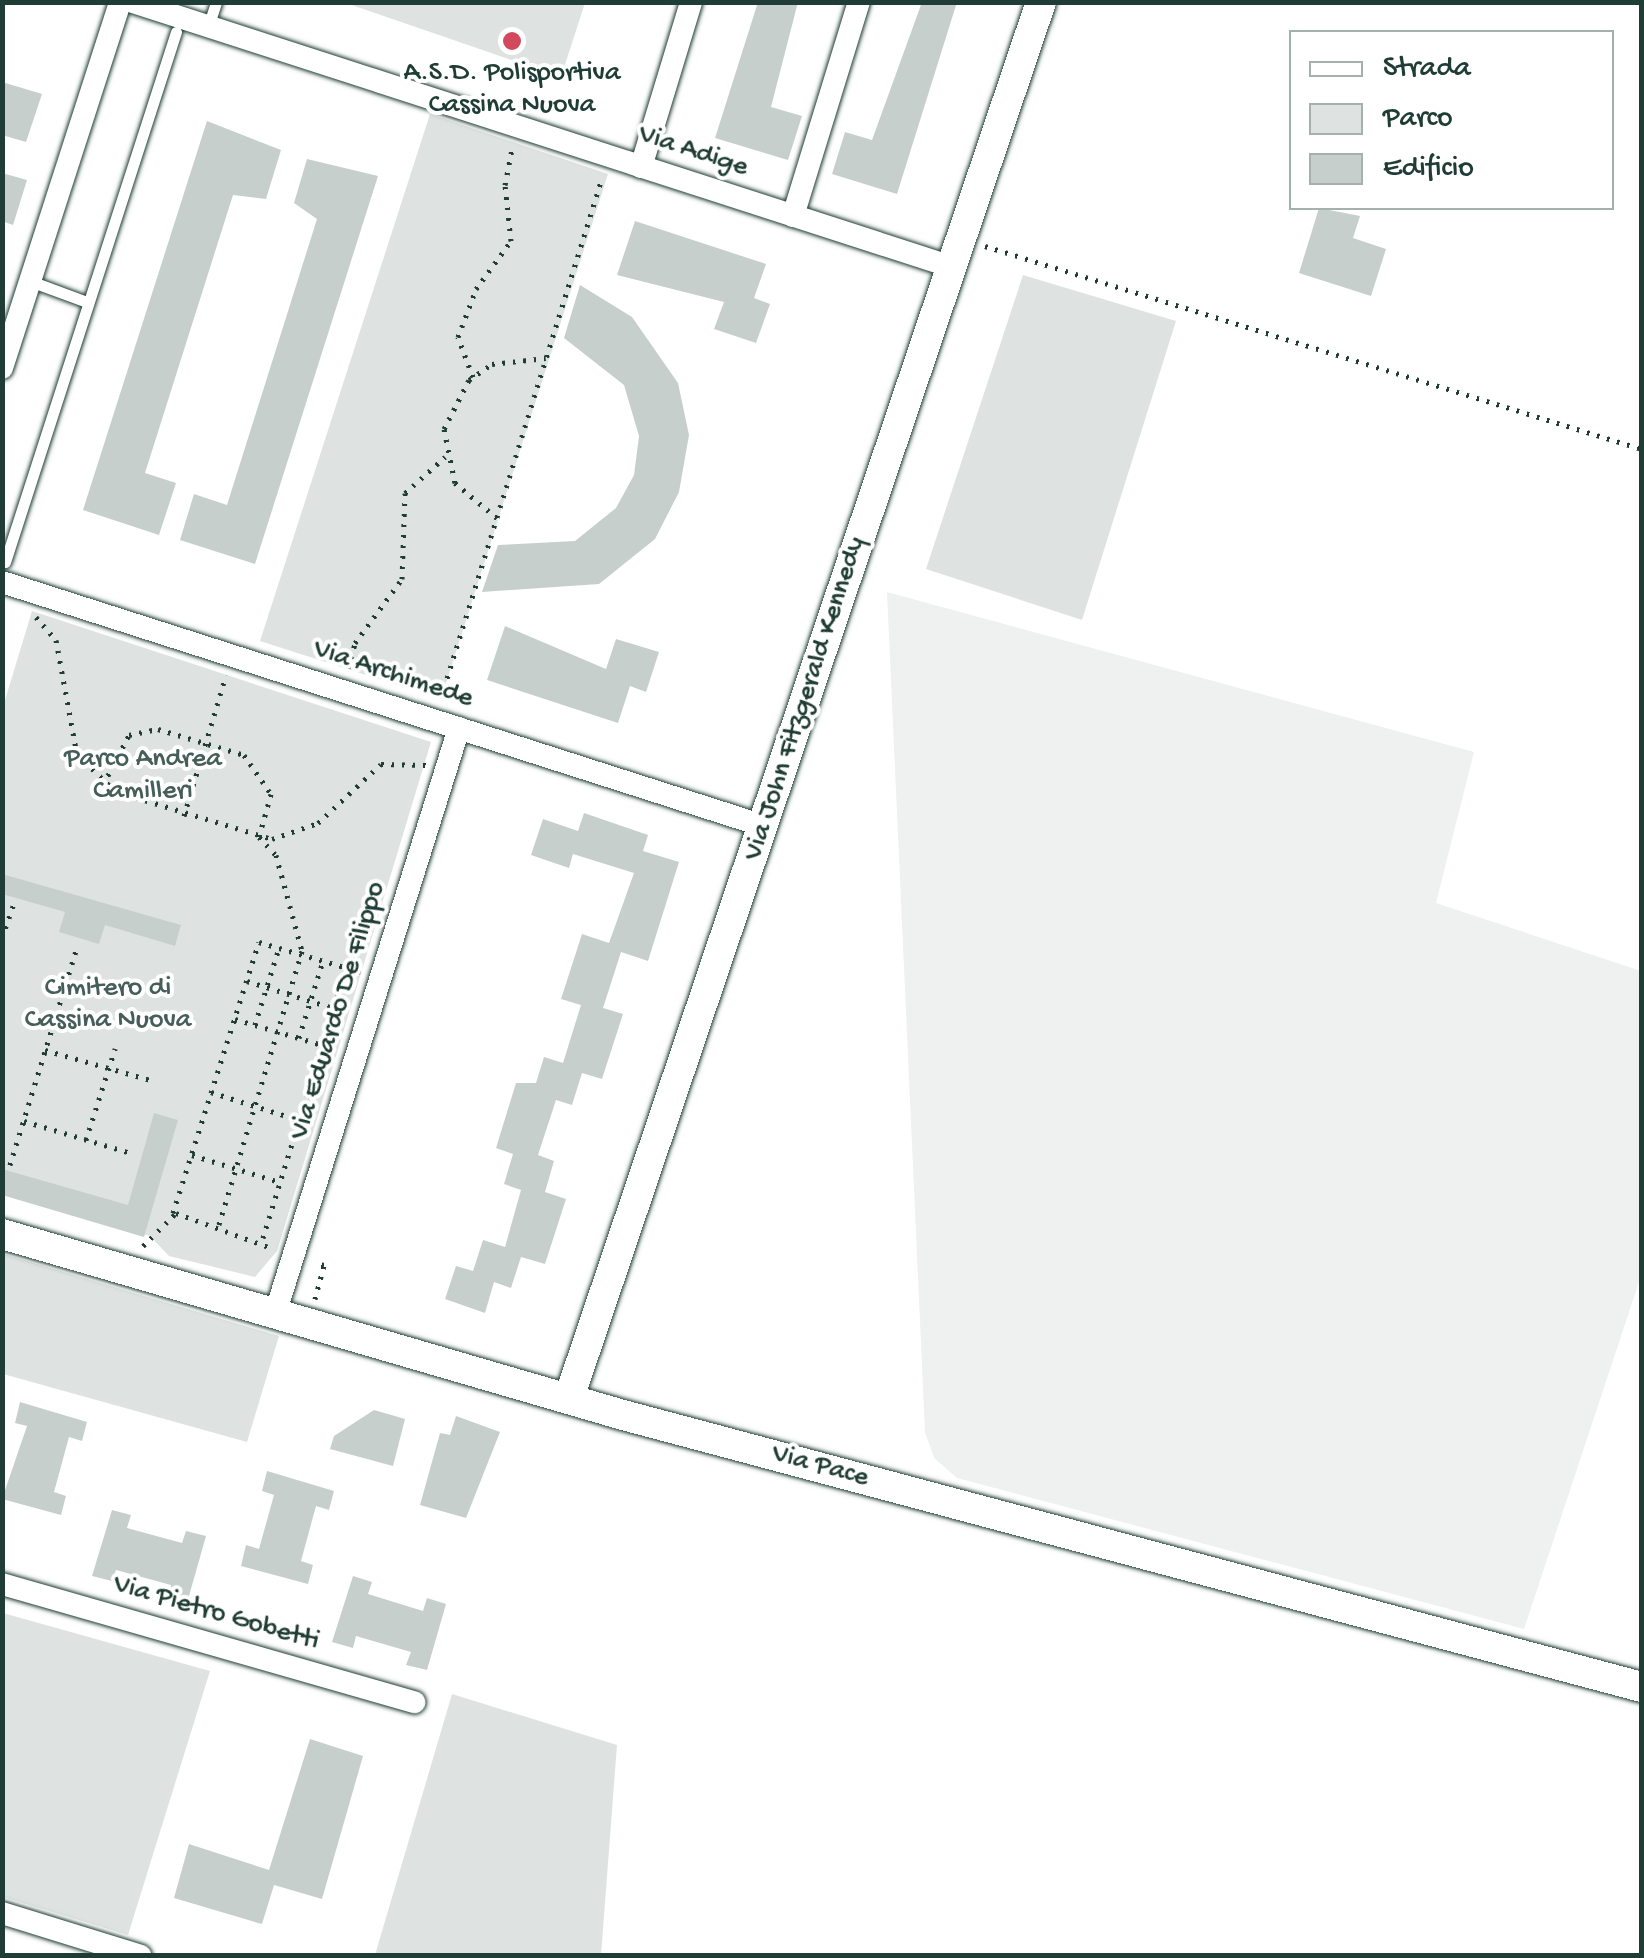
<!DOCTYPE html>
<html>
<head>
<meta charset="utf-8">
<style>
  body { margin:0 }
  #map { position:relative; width:1644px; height:1958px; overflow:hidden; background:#fff; font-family:"Gochi Hand",sans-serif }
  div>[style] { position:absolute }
  .built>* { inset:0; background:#eef1f0 }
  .green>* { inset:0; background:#dee3e2 }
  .building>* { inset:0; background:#c7cfcc }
  .path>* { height:5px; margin-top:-2.5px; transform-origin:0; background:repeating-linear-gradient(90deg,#1f3d34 0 2.5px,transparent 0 10.5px) }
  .roads { filter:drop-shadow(0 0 2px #1f3d34) drop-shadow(0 0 2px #1f3d34) }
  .lane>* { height:11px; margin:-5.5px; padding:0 5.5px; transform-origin:5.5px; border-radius:5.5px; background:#fff }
  .street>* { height:22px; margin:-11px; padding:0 11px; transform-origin:11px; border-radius:11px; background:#fff }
  .secondary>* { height:30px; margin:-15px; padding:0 15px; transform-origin:15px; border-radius:15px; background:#fff }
  .dots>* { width:28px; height:28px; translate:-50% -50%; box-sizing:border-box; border:5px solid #fff; border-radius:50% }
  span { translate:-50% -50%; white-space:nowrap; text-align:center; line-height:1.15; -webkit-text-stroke:8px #fff; paint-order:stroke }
  .poi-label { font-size:28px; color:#1f3d34 }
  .street-label { font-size:28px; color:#1f3d34 }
  .park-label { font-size:28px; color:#455e57 }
  .frame { position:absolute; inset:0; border:5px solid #1f3d34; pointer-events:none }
  .legend { position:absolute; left:1289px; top:30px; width:325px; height:180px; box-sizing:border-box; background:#fff; border:2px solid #a5b1ae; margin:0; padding:12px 18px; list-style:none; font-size:30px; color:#1f3d34 }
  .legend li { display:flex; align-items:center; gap:20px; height:50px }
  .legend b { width:50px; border:2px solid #a5b1ae }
</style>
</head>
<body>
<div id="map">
  <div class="built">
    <div style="clip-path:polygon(887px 592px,1474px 752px,1436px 903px,1641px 971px,1641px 1276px,1524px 1629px,957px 1478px,934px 1458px,925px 1432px)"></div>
  </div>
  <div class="green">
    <div style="clip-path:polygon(343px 2px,585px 2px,585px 3px,561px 77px)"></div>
    <div style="clip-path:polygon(430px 114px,608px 174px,441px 699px,260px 641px)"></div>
    <div style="clip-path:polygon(1023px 275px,1176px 321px,1082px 620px,926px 569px)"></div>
    <div style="clip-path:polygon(32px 611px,431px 742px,277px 1251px,255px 1277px,169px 1256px,150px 1236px,3px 1194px,2px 710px)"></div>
    <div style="clip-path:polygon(3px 1254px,279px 1336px,247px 1442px,3px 1374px)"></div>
    <div style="clip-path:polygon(3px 1613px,210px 1671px,128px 1935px,3px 1897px)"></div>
    <div style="clip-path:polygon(452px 1694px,617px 1745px,601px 1955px,375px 1955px)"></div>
  </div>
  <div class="building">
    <div style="clip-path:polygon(758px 2px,798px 2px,771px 107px,802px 116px,788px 160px,715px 138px)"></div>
    <div style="clip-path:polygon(922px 2px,957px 2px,897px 194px,832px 174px,845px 132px,872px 140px)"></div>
    <div style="clip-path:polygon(2px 82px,42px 94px,26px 142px,2px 135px)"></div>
    <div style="clip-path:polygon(207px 121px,281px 150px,266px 199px,233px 195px,145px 473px,176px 483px,159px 535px,83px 510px)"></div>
    <div style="clip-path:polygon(307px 159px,378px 176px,255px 564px,180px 540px,194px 494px,227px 505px,317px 219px,294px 203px)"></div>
    <div style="clip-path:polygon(2px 173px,27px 180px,13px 225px,2px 221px)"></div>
    <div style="clip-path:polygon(1319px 208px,1360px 216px,1353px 238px,1386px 249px,1371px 296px,1299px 273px)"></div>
    <div style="clip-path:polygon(635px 221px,766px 264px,754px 298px,770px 304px,756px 343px,714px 329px,724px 302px,617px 275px)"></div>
    <div style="clip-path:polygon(580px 285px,632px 317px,678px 383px,689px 435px,679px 492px,655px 539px,599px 584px,482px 592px,498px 545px,575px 541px,616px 508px,634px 475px,639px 436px,624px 385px,564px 338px)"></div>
    <div style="clip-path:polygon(505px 626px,606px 669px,616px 639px,659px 652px,646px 692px,630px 686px,618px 723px,487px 680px)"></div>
    <div style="clip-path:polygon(584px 813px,648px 835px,643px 851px,679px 862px,648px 961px,621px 952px,603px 1008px,623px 1014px,602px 1079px,582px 1073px,572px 1105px,556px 1100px,538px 1155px,554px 1161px,545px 1192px,566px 1199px,545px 1264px,521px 1257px,511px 1288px,494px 1282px,485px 1313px,445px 1299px,456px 1266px,473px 1271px,483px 1240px,505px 1247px,521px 1190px,504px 1184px,513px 1154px,496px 1148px,516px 1083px,536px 1083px,544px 1057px,563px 1063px,581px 1005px,561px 999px,582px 934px,609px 943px,634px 873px,573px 854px,569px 868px,531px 855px,543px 819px,578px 831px)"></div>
    <div style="clip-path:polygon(2px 874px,181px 925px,175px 946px,105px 925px,99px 944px,59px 932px,65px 912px,2px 894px)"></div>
    <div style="clip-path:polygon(154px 1113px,178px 1120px,144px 1237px,2px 1195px,2px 1169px,128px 1205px)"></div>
    <div style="clip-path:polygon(20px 1402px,87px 1422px,82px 1441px,69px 1437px,54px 1492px,66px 1496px,61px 1515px,2px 1499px,27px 1426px,15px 1423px)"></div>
    <div style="clip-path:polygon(374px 1410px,405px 1419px,393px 1466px,330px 1449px,334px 1436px)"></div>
    <div style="clip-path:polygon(456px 1416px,500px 1432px,466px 1518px,420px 1505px,440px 1433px,450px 1435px)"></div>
    <div style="clip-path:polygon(267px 1471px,334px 1491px,329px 1510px,316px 1506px,301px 1561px,313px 1565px,308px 1584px,241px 1566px,246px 1545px,259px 1549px,274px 1495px,262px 1491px)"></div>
    <div style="clip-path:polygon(112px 1510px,131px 1515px,127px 1528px,182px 1543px,186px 1531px,206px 1536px,187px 1603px,167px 1598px,171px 1585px,116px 1570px,112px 1581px,92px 1576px)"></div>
    <div style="clip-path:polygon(353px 1576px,372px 1582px,368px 1594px,423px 1611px,427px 1598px,446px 1604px,427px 1670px,406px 1665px,411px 1652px,356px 1636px,353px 1648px,332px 1642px)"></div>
    <div style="clip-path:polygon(310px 1739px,363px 1756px,322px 1899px,274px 1885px,262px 1924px,174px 1898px,189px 1844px,269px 1870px)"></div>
  </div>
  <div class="path">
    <div style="left:985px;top:246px;width:688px;rotate:17.17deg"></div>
    <div style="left:473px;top:377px;width:43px;rotate:-110.6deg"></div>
    <div style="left:458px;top:337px;width:51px;rotate:-69.4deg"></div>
    <div style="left:476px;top:289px;width:59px;rotate:-53.9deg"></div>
    <div style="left:511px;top:241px;width:56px;rotate:-96.1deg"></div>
    <div style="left:505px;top:185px;width:37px;rotate:-79deg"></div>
    <div style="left:497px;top:518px;width:55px;rotate:-140.2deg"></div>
    <div style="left:455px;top:483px;width:55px;rotate:-101.5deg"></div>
    <div style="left:444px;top:429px;width:55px;rotate:-63deg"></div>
    <div style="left:469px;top:380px;width:28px;rotate:-35deg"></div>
    <div style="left:492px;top:364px;width:54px;rotate:-6.3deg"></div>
    <div style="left:36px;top:617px;width:30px;rotate:49deg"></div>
    <div style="left:56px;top:640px;width:116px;rotate:79.6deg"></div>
    <div style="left:77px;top:754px;width:53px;rotate:44.2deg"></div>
    <div style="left:115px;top:791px;width:164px;rotate:17deg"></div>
    <div style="left:272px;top:839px;width:49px;rotate:-19.2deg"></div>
    <div style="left:318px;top:823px;width:86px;rotate:-43.1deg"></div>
    <div style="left:381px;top:764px;width:45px;rotate:1.3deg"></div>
    <div style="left:348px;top:668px;width:26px;rotate:-74deg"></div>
    <div style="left:355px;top:643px;width:79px;rotate:-53.7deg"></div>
    <div style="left:402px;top:579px;width:86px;rotate:-88deg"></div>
    <div style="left:405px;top:493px;width:54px;rotate:-42deg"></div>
    <div style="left:441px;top:698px;width:544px;rotate:-72.8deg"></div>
    <div style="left:103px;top:785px;width:56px;rotate:-62.5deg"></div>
    <div style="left:129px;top:735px;width:30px;rotate:-12deg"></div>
    <div style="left:158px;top:729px;width:90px;rotate:16.8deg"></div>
    <div style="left:244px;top:755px;width:47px;rotate:55.3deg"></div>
    <div style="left:271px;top:794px;width:45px;rotate:105.6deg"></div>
    <div style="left:259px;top:837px;width:25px;rotate:47deg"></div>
    <div style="left:276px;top:855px;width:99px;rotate:74.8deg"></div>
    <div style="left:302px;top:951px;width:286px;rotate:106.9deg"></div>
    <div style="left:184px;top:816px;width:147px;rotate:-73.4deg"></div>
    <div style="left:2px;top:938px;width:37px;rotate:-71deg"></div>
    <div style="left:247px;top:981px;width:90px;rotate:17.4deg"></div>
    <div style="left:235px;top:1019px;width:91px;rotate:16.6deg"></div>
    <div style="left:255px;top:1025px;width:81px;rotate:-72.7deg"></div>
    <div style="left:299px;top:1038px;width:81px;rotate:-72.7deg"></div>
    <div style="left:45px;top:1050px;width:113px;rotate:15.9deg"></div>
    <div style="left:211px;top:1092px;width:92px;rotate:17.7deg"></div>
    <div style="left:24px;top:1121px;width:112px;rotate:16.7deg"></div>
    <div style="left:86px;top:1140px;width:96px;rotate:-72.3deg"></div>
    <div style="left:192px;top:1155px;width:92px;rotate:17.1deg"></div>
    <div style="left:2px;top:1163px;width:8px;rotate:14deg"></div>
    <div style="left:10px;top:1165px;width:224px;rotate:-72.9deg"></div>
    <div style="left:173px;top:1213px;width:284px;rotate:-72.4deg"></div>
    <div style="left:259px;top:942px;width:106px;rotate:16.4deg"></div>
    <div style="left:263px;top:1238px;width:282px;rotate:-72.9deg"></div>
    <div style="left:143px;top:1246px;width:47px;rotate:-45deg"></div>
    <div style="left:176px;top:1213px;width:104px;rotate:20.2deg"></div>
    <div style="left:315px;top:1299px;width:35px;rotate:-75deg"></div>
    <div style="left:324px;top:1265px;width:9px;rotate:-167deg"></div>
  </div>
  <div class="roads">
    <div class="lane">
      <div style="left:208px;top:27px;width:26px;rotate:-72deg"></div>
      <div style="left:30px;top:281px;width:61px;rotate:20.2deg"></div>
      <div style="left:5px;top:562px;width:557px;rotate:-72.12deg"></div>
    </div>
    <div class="street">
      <div style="left:133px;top:2px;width:858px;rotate:17.93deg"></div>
      <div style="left:641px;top:167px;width:172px;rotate:-73.1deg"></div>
      <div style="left:793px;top:216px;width:224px;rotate:-72.9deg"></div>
      <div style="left:2px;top:368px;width:385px;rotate:-72.1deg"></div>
      <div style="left:2px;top:582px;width:800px;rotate:17.76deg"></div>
      <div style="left:276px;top:1311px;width:611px;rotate:-72.57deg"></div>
      <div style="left:2px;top:1584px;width:429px;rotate:16deg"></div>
      <div style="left:2px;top:1913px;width:145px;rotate:17.2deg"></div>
    </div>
    <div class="secondary">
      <div style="left:2px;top:1234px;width:647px;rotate:16.25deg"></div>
      <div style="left:623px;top:1415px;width:1055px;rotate:14.95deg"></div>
      <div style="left:570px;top:1395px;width:1470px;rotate:-71.32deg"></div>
    </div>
  </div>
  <div class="dots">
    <div style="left:512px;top:41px;background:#d1495b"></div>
  </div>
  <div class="poi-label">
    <span style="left:512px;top:90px">A.S.D. Polisportiva<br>Cassina Nuova</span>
  </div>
  <div class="street-label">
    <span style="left:693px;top:152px;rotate:18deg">Via Adige</span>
    <span style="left:393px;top:675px;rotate:18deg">Via Archimede</span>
    <span style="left:806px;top:699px;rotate:-72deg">Via John Fitzgerald Kennedy</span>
    <span style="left:339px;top:1011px;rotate:-73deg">Via Eduardo De Filippo</span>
    <span style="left:820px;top:1467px;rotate:15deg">Via Pace</span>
    <span style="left:216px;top:1614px;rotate:16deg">Via Pietro Gobetti</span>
  </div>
  <div class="park-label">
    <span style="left:143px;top:776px">Parco Andrea<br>Camilleri</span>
    <span style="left:108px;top:1005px">Cimitero di<br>Cassina Nuova</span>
  </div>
  <div class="frame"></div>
  <ul class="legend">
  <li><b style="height:12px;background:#fff"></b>Strada</li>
  <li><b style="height:28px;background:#dee3e2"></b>Parco</li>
  <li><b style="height:28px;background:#c7cfcc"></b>Edificio</li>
  </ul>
</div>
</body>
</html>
